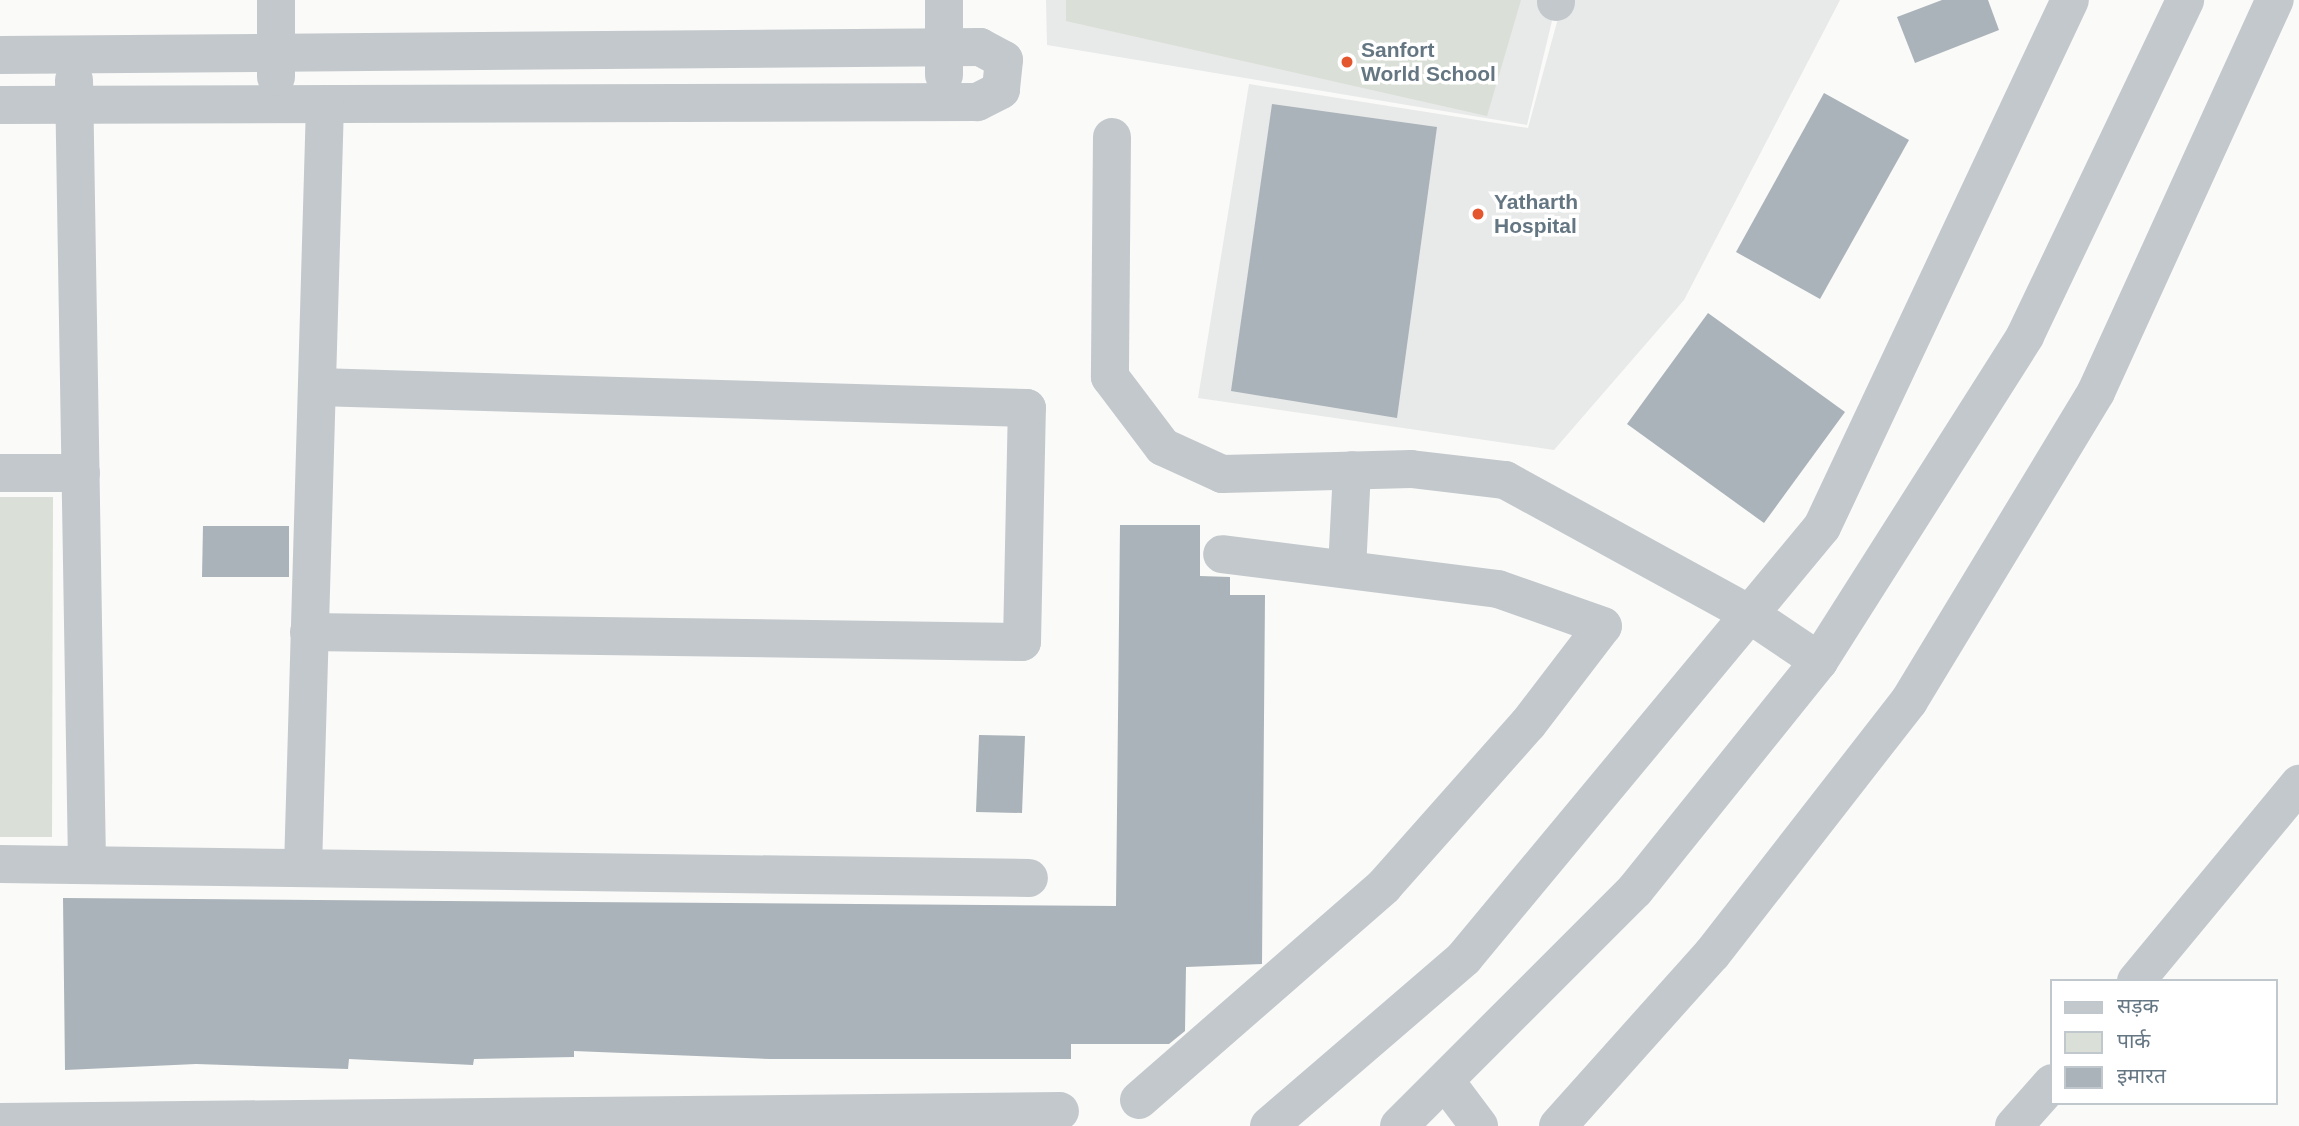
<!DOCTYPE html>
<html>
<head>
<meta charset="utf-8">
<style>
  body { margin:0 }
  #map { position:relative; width:2299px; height:1126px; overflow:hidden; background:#fafaf8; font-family:Helvetica,"Noto Sans Devanagari",sans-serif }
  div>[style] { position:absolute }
  .built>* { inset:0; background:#e8e9e9 }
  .green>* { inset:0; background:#dadfd7 }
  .building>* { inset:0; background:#aab3b9 }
  .minor>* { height:38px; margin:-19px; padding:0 19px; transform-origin:19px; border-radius:19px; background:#c3c8cc }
  .dots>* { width:19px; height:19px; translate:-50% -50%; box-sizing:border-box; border:4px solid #fff; border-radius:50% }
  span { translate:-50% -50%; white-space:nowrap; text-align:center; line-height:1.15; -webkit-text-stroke:7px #fff; paint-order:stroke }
  .poi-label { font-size:21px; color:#657683; font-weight:700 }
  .left { translate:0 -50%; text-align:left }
  .legend { position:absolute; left:2050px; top:979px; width:228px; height:126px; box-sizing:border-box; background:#fff; border:2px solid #c1c8cd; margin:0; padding:9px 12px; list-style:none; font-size:21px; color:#657683 }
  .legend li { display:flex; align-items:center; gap:14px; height:35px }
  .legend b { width:35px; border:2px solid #c1c8cd }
</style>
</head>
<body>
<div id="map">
  <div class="built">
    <div style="clip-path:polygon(1046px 0,1557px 0,1527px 125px,1047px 45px)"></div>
    <div style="clip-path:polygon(1563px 0,1840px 0,1684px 300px,1554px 450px,1198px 398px,1249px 84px,1528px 128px)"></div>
  </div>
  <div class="green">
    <div style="clip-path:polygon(1066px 0,1521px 0,1487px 116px,1066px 21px)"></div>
    <div style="clip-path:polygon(0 497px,53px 497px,52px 837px,0 837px)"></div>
  </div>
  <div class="building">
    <div style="clip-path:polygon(1942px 0,1988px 0,1999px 30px,1915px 63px,1897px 17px)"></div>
    <div style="clip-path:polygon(1824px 93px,1909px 140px,1820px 299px,1736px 252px)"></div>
    <div style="clip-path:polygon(1272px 104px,1437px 127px,1397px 418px,1231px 391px)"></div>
    <div style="clip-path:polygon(1708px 313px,1845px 412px,1764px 523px,1627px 424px)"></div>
    <div style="clip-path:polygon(1120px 525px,1200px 525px,1200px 576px,1230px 577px,1230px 595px,1265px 595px,1262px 964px,1186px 967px,1185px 1031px,1169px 1044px,1071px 1044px,1071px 1059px,770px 1059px,574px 1051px,574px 1057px,474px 1059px,473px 1065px,349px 1059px,348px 1069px,196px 1064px,65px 1070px,63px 898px,1116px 906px)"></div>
    <div style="clip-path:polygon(203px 526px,289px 526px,289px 577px,202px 577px)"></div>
    <div style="clip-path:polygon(979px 735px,1025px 736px,1022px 813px,976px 812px)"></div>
  </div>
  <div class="minor">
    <div style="left:1556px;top:2px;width:2px;rotate:-90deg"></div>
    <div style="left:0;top:55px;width:980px;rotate:-0.47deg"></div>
    <div style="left:980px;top:47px;width:27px;rotate:28deg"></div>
    <div style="left:1004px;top:60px;width:30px;rotate:96deg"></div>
    <div style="left:1001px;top:90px;width:27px;rotate:153deg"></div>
    <div style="left:977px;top:102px;width:977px;rotate:179.82deg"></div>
    <div style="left:944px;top:75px;width:75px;rotate:-90deg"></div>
    <div style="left:276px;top:77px;width:77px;rotate:-90deg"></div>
    <div style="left:74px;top:80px;width:785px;rotate:89.05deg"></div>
    <div style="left:1112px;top:137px;width:240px;rotate:90.5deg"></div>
    <div style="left:1110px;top:377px;width:88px;rotate:52.9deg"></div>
    <div style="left:1163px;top:447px;width:65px;rotate:24.6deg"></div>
    <div style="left:1222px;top:474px;width:189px;rotate:-1.5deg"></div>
    <div style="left:1411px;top:469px;width:95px;rotate:6.7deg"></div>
    <div style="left:1505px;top:480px;width:275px;rotate:28.7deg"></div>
    <div style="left:1746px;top:612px;width:88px;rotate:33.9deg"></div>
    <div style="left:0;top:473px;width:81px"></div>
    <div style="left:1347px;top:569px;width:99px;rotate:-87.1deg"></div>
    <div style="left:309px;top:632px;width:713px;rotate:0.8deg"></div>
    <div style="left:1022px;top:642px;width:234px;rotate:-88.8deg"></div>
    <div style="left:1027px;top:408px;width:710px;rotate:-178.31deg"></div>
    <div style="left:0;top:864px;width:1029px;rotate:0.78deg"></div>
    <div style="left:303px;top:868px;width:764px;rotate:-88.35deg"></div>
    <div style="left:2136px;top:981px;width:256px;rotate:-50.4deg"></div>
    <div style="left:1446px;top:1082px;width:55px;rotate:53.1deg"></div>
    <div style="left:1139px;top:1100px;width:325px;rotate:-41.1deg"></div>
    <div style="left:1384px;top:886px;width:217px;rotate:-48.4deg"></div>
    <div style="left:1528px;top:724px;width:123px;rotate:-52.6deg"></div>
    <div style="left:1603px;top:626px;width:111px;rotate:-160.6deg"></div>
    <div style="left:1498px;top:589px;width:278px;rotate:-172.8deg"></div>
    <div style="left:0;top:1122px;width:1060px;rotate:-0.59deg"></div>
    <div style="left:1269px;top:1126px;width:257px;rotate:-40.7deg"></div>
    <div style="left:1464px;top:958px;width:560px;rotate:-50.29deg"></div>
    <div style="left:1822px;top:527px;width:582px;rotate:-64.8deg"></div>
    <div style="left:1399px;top:1126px;width:334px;rotate:-45deg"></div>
    <div style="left:1635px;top:890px;width:294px;rotate:-51.2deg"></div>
    <div style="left:1819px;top:661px;width:385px;rotate:-57.6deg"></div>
    <div style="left:2025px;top:336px;width:372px;rotate:-64.5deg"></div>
    <div style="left:1558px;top:1126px;width:231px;rotate:-48.2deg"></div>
    <div style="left:1712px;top:954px;width:321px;rotate:-52.1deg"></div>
    <div style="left:1909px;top:701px;width:361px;rotate:-58.8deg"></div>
    <div style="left:2096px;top:392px;width:431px;rotate:-65.5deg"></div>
    <div style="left:2014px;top:1126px;width:57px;rotate:-48.5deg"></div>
  </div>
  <div class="dots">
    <div style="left:1347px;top:62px;background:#e4572e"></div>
    <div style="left:1478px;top:214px;background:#e4572e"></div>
  </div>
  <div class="poi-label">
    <span class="left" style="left:1361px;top:62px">Sanfort<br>World School</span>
    <span class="left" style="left:1494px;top:214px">Yatharth<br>Hospital</span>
  </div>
  <ul class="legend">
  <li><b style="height:9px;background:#c3c8cc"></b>सड़क</li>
  <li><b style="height:19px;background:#dadfd7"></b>पार्क</li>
  <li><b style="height:19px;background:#aab3b9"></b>इमारत</li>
  </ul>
</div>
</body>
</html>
